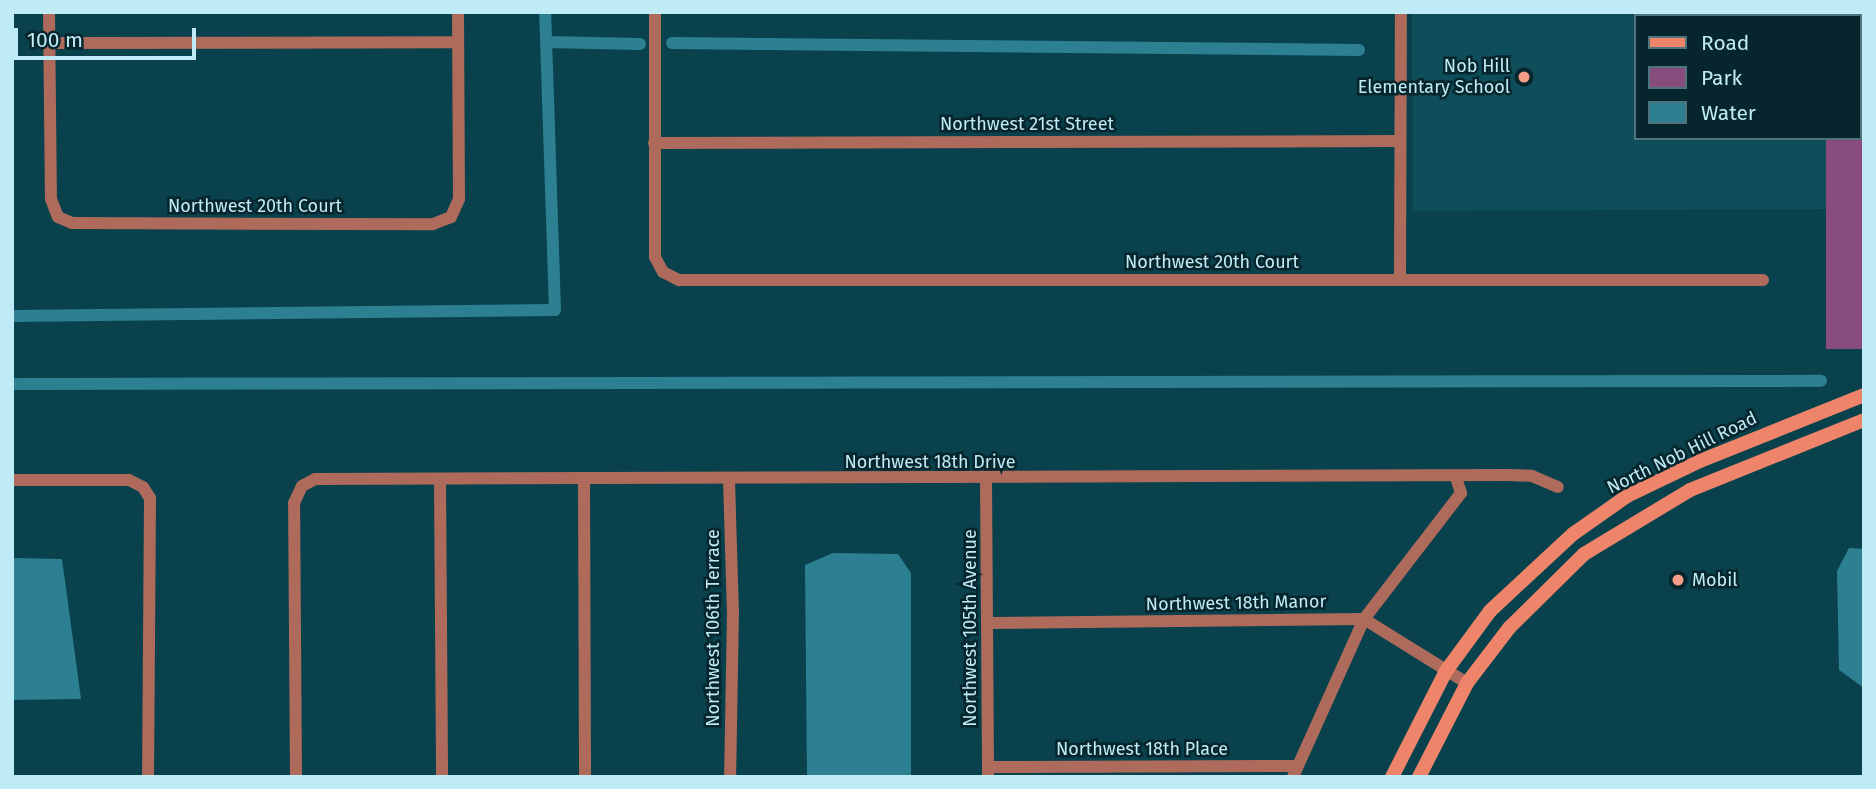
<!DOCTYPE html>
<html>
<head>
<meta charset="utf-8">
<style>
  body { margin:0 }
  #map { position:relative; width:1876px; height:789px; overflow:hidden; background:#09414c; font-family:"Fira Sans",sans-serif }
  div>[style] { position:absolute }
  .built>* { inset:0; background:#0e4e5a }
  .green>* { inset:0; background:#874b7c }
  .water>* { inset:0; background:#2c8092 }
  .canal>* { height:12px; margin:-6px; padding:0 6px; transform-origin:6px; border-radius:6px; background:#2c8092 }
  .street>* { height:12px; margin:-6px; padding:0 6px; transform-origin:6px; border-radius:6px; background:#ae6b5b }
  .secondary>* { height:14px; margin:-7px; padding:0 7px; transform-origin:7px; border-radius:7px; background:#ee856b }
  .dots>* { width:19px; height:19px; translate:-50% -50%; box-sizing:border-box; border:4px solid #06252c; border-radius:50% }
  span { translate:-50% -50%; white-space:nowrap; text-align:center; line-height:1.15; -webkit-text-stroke:5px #06252c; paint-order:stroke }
  .poi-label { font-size:18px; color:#bfebf6 }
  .right { translate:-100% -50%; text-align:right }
  .left { translate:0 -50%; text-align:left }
  .street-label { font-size:18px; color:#bfebf6 }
  .frame { position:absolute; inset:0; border:14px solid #bfebf6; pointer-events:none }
  .legend { position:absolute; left:1634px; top:14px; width:228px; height:126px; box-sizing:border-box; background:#06252c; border:2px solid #50747d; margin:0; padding:9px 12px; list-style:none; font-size:21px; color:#bfebf6 }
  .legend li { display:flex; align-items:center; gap:14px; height:35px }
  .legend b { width:35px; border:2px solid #50747d }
  .scale { position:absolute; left:14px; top:28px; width:182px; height:32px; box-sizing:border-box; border:4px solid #bfebf6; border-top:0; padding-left:9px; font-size:21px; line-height:24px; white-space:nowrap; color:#bfebf6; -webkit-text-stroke:5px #06252c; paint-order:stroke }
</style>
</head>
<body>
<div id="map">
  <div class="built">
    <div style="clip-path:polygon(1412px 12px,1826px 12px,1636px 16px,1636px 138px,1826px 138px,1826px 209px,1413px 211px)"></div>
  </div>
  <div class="green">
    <div style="clip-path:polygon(1826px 12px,1864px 12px,1864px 349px,1826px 349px,1826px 138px,1860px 138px,1860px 16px)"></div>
  </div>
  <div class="water">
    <div style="clip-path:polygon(1849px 548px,1864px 549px,1864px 688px,1839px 670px,1837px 571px)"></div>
    <div style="clip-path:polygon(833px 553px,898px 554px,911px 573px,911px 777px,807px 777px,805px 565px)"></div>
    <div style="clip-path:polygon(12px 558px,62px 559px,81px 699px,12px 700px)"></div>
  </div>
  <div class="canal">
    <div style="left:546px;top:42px;width:94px;rotate:1.2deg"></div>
    <div style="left:672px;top:43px;width:687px;rotate:0.58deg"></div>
    <div style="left:12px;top:316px;width:543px;rotate:-0.63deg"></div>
    <div style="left:555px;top:310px;width:298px;rotate:-91.9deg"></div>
    <div style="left:12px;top:384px;width:1809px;rotate:-0.1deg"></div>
  </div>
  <div class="street">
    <div style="left:49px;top:12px;width:187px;rotate:89.4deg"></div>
    <div style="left:51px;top:199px;width:19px;rotate:69deg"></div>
    <div style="left:58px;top:217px;width:15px;rotate:23deg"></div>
    <div style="left:72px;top:223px;width:361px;rotate:0.2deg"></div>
    <div style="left:433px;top:224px;width:19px;rotate:-21deg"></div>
    <div style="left:451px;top:217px;width:20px;rotate:-66deg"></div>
    <div style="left:459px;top:199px;width:187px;rotate:-90.3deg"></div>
    <div style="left:655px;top:12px;width:245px;rotate:90deg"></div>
    <div style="left:655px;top:257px;width:17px;rotate:62deg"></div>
    <div style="left:663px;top:272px;width:18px;rotate:27deg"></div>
    <div style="left:679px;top:280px;width:1084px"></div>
    <div style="left:49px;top:43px;width:409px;rotate:-0.1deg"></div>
    <div style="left:654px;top:143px;width:746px;rotate:-0.15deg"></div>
    <div style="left:1400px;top:279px;width:267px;rotate:-89.8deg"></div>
    <div style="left:986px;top:479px;width:298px;rotate:89.6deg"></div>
    <div style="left:12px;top:480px;width:117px"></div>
    <div style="left:129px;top:480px;width:16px;rotate:27deg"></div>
    <div style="left:143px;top:487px;width:13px;rotate:58deg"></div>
    <div style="left:150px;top:498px;width:279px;rotate:90.4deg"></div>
    <div style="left:440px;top:480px;width:297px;rotate:89.6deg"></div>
    <div style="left:584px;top:480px;width:297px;rotate:89.8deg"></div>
    <div style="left:729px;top:480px;width:131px;rotate:88.3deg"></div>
    <div style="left:733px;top:611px;width:166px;rotate:91deg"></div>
    <div style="left:988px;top:623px;width:376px;rotate:-0.6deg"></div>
    <div style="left:1364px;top:619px;width:121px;rotate:31.9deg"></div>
    <div style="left:988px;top:767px;width:309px;rotate:-0.2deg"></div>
    <div style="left:296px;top:777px;width:274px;rotate:-90.4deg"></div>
    <div style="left:294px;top:503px;width:19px;rotate:-65deg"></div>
    <div style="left:302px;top:486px;width:15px;rotate:-28deg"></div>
    <div style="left:315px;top:479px;width:1193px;rotate:-0.19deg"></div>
    <div style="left:1508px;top:475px;width:24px;rotate:2deg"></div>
    <div style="left:1532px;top:476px;width:28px;rotate:23deg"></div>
    <div style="left:1293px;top:777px;width:173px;rotate:-65.8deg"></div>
    <div style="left:1364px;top:619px;width:159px;rotate:-52.4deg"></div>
    <div style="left:1461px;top:493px;width:19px;rotate:-108deg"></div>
  </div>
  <div class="secondary">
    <div style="left:1392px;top:777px;width:119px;rotate:-63deg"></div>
    <div style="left:1446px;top:671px;width:74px;rotate:-53.7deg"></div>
    <div style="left:1490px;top:611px;width:113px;rotate:-42.9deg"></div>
    <div style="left:1573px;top:534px;width:66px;rotate:-35.1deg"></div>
    <div style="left:1627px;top:496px;width:81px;rotate:-25.6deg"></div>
    <div style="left:1700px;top:461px;width:177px;rotate:-21.9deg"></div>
    <div style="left:1419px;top:777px;width:106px;rotate:-62.9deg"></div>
    <div style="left:1467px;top:683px;width:69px;rotate:-52.6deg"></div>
    <div style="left:1509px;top:628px;width:105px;rotate:-44.6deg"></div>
    <div style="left:1584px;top:554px;width:124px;rotate:-31.1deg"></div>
    <div style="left:1690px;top:490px;width:188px;rotate:-21.9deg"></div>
  </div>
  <div class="dots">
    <div style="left:1524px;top:77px;background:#f49e89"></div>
    <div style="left:1678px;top:580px;background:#f49e89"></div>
  </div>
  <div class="poi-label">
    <span class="right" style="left:1510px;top:77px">Nob Hill<br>Elementary School</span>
    <span class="left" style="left:1692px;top:580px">Mobil</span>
  </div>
  <div class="street-label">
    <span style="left:1027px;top:124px">Northwest 21st Street</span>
    <span style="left:255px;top:206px">Northwest 20th Court</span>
    <span style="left:1212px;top:262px">Northwest 20th Court</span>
    <span style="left:1682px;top:453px;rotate:-26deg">North Nob Hill Road</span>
    <span style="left:930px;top:462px">Northwest 18th Drive</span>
    <span style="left:1236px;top:603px;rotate:-1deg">Northwest 18th Manor</span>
    <span style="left:713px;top:628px;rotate:-90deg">Northwest 106th Terrace</span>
    <span style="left:970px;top:628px;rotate:-90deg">Northwest 105th Avenue</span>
    <span style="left:1142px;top:749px">Northwest 18th Place</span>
  </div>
  <div class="frame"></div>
  <ul class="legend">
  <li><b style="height:9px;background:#ee856b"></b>Road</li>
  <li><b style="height:19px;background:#874b7c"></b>Park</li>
  <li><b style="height:19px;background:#2c8092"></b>Water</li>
  </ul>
  <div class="scale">100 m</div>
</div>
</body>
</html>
